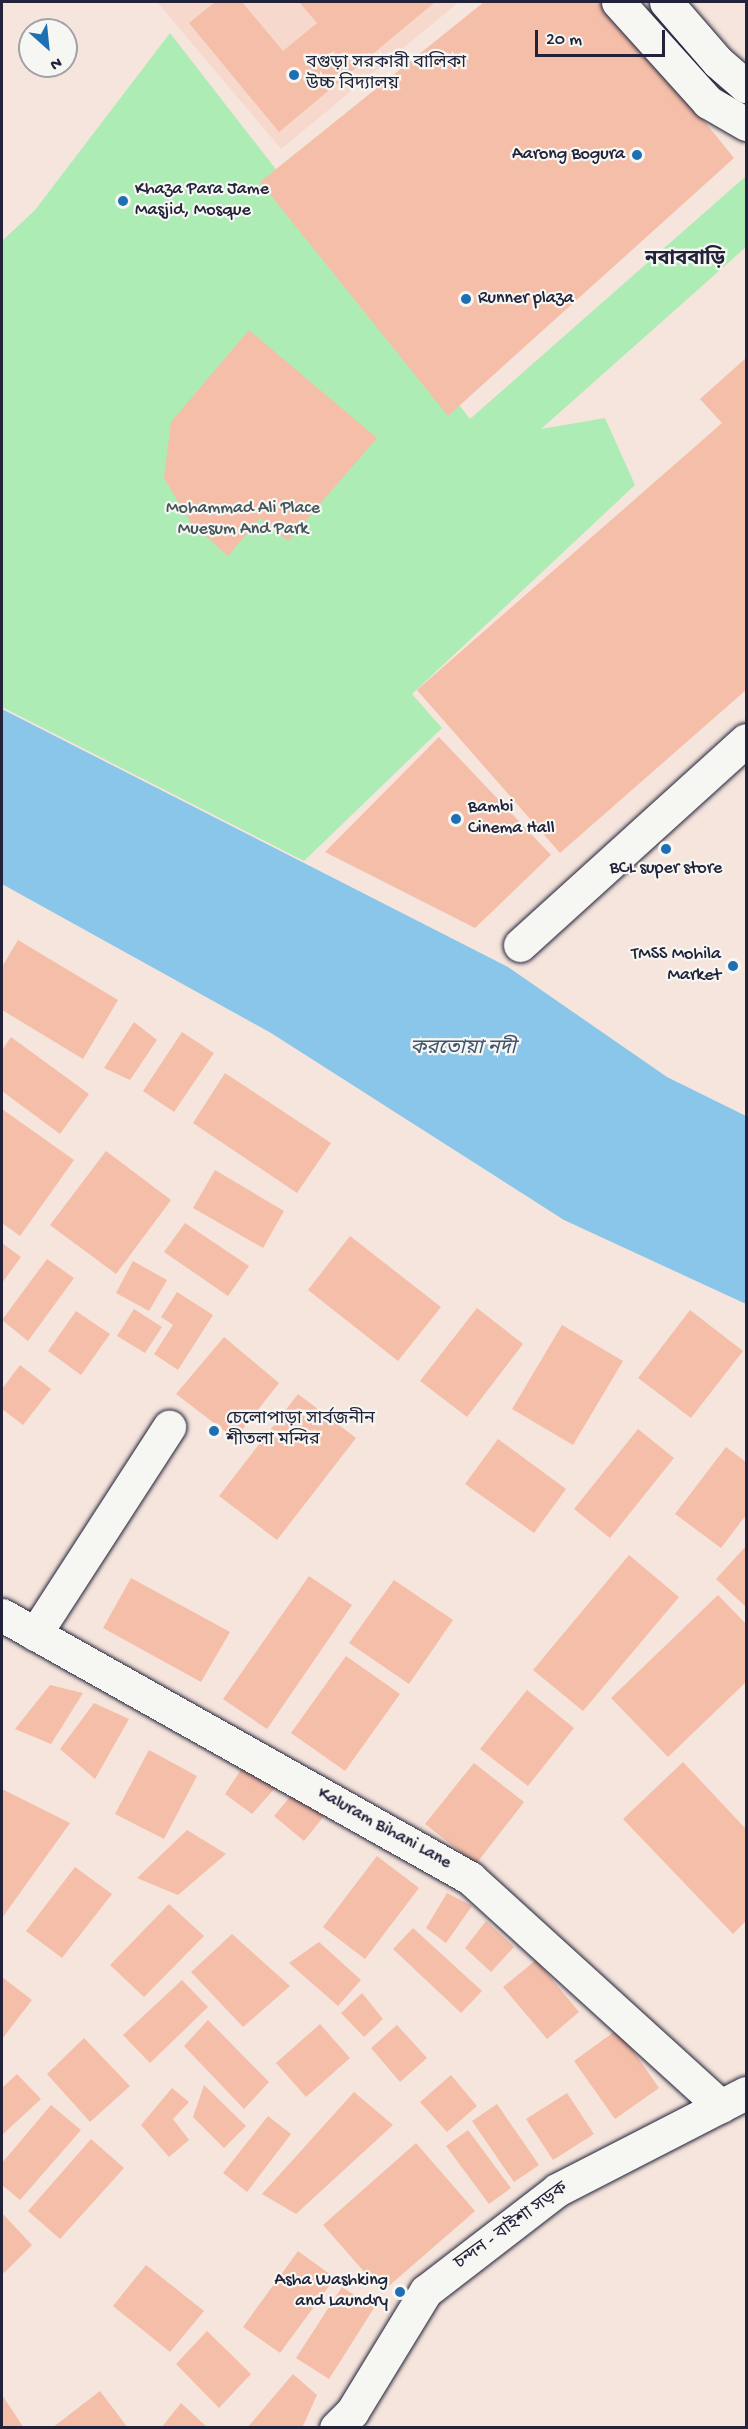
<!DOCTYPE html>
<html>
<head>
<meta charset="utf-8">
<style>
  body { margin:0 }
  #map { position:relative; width:748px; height:2429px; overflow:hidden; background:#f6e5dc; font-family:"Gochi Hand","Noto Sans Bengali",sans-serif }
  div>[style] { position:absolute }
  .built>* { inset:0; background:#f6d9cc }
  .green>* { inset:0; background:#adedb5 }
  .water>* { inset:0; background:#8ac6ea }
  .building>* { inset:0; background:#f5bea8 }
  .roads { filter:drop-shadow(0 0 2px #22223b) drop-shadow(0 0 2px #22223b) }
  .street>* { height:33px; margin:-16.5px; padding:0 16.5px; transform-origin:16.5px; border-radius:16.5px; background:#f6f6f2 }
  .secondary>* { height:33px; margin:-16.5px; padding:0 16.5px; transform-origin:16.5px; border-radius:16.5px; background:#f6f6f2 }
  .dots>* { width:16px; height:16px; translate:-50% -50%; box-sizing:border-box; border:3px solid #f6f6f2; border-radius:50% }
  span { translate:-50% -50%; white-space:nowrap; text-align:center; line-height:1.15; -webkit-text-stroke:4.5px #f6f6f2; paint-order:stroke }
  .poi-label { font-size:18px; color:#22223b }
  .left { translate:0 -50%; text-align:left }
  .right { translate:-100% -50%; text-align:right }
  .park-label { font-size:18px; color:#45555a }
  .street-label { font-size:18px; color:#22223b }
  .neighbourhood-label { font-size:20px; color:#22223b; font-weight:700 }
  .water-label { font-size:20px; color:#415370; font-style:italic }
  .frame { position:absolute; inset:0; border:3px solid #22223b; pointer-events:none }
  .north { position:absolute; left:18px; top:18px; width:60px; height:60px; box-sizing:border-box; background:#f6f6f2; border:2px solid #a1a1a9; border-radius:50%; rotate:153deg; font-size:16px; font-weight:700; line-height:24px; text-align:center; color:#22223b }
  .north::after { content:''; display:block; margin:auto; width:21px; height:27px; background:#1f6fb2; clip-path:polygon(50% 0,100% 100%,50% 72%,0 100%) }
  .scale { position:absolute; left:535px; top:30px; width:130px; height:27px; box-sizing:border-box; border:3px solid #22223b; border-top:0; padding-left:8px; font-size:18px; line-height:21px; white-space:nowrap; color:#22223b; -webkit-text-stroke:4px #f6f6f2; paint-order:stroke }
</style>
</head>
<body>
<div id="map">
  <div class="built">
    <div style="clip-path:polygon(157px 2px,459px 2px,281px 149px)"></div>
  </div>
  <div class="green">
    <div style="clip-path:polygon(170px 33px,470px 419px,746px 176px,746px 247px,541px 429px,605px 418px,635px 485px,412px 694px,442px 728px,304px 861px,2px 707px,2px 241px,35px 210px)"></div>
  </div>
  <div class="water">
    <div style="clip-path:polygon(2px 709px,508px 967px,667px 1077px,746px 1116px,746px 1304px,564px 1220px,271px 1033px,2px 884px)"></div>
  </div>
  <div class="building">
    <div style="clip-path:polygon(215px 2px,242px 2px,283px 51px,317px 23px,299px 2px,435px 2px,279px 132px,189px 23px)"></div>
    <div style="clip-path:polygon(484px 2px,608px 2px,734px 158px,448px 416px,260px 182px)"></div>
    <div style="clip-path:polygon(249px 330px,377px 438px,288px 541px,260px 518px,228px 556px,191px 523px,164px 478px,171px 422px)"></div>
    <div style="clip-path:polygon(746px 358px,746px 690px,560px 853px,417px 690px,722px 423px,700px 399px)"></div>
    <div style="clip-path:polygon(439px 737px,551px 855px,475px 928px,325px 852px)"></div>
    <div style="clip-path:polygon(18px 940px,118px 1000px,83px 1059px,2px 1010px,2px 967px)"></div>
    <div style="clip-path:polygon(134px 1022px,157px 1040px,130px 1080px,104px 1068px)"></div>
    <div style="clip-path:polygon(182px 1032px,214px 1053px,174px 1112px,143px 1091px)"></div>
    <div style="clip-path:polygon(11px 1037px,89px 1094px,60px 1134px,2px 1091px,2px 1050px)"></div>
    <div style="clip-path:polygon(225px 1073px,331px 1143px,297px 1193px,193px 1123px)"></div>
    <div style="clip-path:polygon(2px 1109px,74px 1160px,20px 1236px,2px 1223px)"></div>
    <div style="clip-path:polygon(106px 1151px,171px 1200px,116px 1274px,50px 1225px)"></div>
    <div style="clip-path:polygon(215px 1170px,284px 1211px,263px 1248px,193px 1208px)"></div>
    <div style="clip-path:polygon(185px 1223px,249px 1266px,228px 1296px,164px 1252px)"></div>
    <div style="clip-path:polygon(350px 1236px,441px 1307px,398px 1361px,308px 1290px)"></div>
    <div style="clip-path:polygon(2px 1243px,21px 1257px,2px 1283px)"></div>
    <div style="clip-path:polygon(47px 1259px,74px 1278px,28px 1341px,2px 1320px)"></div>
    <div style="clip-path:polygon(133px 1261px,167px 1280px,149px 1311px,116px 1293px)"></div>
    <div style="clip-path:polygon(177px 1292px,213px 1315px,178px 1370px,154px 1354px,173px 1325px,161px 1317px)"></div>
    <div style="clip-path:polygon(477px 1308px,523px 1344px,467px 1417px,420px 1381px)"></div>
    <div style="clip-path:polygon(134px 1309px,162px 1327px,145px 1353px,117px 1336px)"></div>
    <div style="clip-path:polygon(690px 1310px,743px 1351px,691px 1418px,638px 1378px)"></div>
    <div style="clip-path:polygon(76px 1311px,110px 1334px,81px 1375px,48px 1351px)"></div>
    <div style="clip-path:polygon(562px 1325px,623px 1361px,573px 1445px,512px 1409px)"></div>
    <div style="clip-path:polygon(224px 1337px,279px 1383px,235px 1439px,176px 1394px)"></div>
    <div style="clip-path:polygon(20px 1365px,51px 1389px,23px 1425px,2px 1409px,2px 1389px)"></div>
    <div style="clip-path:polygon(298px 1394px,356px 1438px,277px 1540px,219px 1496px)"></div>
    <div style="clip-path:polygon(638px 1429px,674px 1458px,610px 1538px,574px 1509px)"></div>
    <div style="clip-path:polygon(498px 1439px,566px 1489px,534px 1533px,465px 1484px)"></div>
    <div style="clip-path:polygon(726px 1447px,746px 1462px,746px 1515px,721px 1548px,675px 1514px)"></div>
    <div style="clip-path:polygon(746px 1546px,746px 1607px,716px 1579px)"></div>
    <div style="clip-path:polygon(629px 1555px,679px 1597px,583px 1711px,533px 1670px)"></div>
    <div style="clip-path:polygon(309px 1576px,352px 1605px,267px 1729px,223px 1699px)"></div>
    <div style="clip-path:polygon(131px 1578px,230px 1632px,201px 1682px,103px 1628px)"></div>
    <div style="clip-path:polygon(394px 1580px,453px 1620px,409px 1684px,349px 1643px)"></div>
    <div style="clip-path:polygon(718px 1595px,746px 1624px,746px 1682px,668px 1757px,611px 1698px)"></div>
    <div style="clip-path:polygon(346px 1656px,400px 1694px,345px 1771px,291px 1733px)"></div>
    <div style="clip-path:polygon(50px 1685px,83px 1693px,51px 1744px,15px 1729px)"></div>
    <div style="clip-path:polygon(527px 1690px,574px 1728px,528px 1786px,480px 1749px)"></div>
    <div style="clip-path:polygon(94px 1703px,129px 1719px,95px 1779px,60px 1749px)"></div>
    <div style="clip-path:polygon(149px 1750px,197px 1776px,164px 1839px,115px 1814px)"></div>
    <div style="clip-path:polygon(246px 1762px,276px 1787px,252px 1814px,225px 1794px)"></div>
    <div style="clip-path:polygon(683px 1762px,746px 1829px,746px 1921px,733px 1934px,623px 1819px)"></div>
    <div style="clip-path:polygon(474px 1763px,524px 1802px,476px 1864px,425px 1824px)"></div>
    <div style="clip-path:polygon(2px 1789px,70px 1823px,2px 1918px)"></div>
    <div style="clip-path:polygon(294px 1792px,324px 1816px,304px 1841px,274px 1816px)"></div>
    <div style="clip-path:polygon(187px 1830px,226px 1854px,178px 1895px,137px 1878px)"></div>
    <div style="clip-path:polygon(377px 1856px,419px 1888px,365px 1959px,323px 1927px)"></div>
    <div style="clip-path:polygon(75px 1867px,112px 1894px,62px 1958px,26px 1931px)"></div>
    <div style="clip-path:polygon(447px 1893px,472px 1906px,446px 1943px,426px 1928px)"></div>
    <div style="clip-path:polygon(169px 1904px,204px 1936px,144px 1997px,110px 1965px)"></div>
    <div style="clip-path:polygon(486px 1921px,514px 1947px,491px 1972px,465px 1948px)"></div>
    <div style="clip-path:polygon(413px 1928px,482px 1991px,461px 2013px,393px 1949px)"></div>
    <div style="clip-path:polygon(232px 1934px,290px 1986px,243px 2027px,191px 1972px)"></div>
    <div style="clip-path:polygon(319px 1942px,361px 1980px,338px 2006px,289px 1963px)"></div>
    <div style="clip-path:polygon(536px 1960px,579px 2012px,547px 2039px,503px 1987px)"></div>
    <div style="clip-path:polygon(2px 1977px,32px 2000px,2px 2039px)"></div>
    <div style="clip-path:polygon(182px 1980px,208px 2007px,150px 2063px,123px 2035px)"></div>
    <div style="clip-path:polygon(362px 1993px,383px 2019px,364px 2037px,341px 2013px)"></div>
    <div style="clip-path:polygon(208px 2020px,269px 2082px,244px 2109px,184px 2046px)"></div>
    <div style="clip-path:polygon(320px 2024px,350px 2058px,306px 2097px,276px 2063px)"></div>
    <div style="clip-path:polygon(397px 2025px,427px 2058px,400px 2082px,371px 2048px)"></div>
    <div style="clip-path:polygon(618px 2029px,659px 2088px,615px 2119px,574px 2061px)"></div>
    <div style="clip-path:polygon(84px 2038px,130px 2086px,90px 2122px,47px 2074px)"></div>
    <div style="clip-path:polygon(17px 2074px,41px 2099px,2px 2135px,2px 2088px)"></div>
    <div style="clip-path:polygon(451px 2075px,477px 2106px,447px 2132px,420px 2102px)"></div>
    <div style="clip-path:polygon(204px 2085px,246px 2126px,224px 2148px,193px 2117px)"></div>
    <div style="clip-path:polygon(172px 2088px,189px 2102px,173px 2119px,189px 2140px,169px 2157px,141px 2125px)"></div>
    <div style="clip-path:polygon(354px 2092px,393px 2125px,296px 2214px,262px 2194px)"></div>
    <div style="clip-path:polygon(567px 2093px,594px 2134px,553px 2160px,526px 2119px)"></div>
    <div style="clip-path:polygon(497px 2104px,539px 2165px,514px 2182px,472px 2121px)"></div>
    <div style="clip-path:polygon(51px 2105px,81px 2130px,20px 2200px,2px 2185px,2px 2163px)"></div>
    <div style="clip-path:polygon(268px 2116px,291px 2134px,247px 2192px,223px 2173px)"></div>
    <div style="clip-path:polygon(468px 2130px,511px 2188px,489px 2204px,446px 2146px)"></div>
    <div style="clip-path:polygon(91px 2139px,124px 2168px,60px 2239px,28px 2211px)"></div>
    <div style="clip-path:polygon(416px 2143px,475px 2211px,382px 2292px,323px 2225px)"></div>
    <div style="clip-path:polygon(2px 2213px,32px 2245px,4px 2273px,2px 2271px)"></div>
    <div style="clip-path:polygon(298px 2251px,335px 2278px,280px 2353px,243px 2327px)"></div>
    <div style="clip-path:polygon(146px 2265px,204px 2311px,170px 2352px,113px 2306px)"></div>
    <div style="clip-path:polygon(342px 2287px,374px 2308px,329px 2379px,296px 2358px)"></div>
    <div style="clip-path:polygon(207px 2331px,251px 2374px,219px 2408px,176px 2364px)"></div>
    <div style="clip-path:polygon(293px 2374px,317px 2395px,302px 2428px,247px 2428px)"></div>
    <div style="clip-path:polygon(100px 2391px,128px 2428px,52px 2428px)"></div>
    <div style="clip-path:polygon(2px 2395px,24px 2428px,2px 2428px)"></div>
    <div style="clip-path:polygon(181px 2403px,208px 2428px,161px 2428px)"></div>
  </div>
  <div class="roads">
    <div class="street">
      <div style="left:520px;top:945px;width:305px;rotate:-42.2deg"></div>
      <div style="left:2px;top:1615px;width:537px;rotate:29.33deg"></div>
      <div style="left:470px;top:1878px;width:339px;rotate:42.3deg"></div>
      <div style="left:35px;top:1634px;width:247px;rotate:-57.1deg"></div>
    </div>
    <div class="secondary">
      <div style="left:618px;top:2px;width:135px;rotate:48deg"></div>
      <div style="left:708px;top:102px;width:44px;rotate:30.1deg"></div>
      <div style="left:666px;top:2px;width:79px;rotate:49.1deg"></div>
      <div style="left:718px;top:62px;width:37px;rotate:41deg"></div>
      <div style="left:336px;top:2428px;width:23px;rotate:-45deg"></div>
      <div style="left:352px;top:2412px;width:142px;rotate:-58.6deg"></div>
      <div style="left:426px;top:2291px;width:165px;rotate:-37.6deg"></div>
      <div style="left:557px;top:2190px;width:212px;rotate:-27.2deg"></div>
    </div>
  </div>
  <div class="dots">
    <div style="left:294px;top:75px;background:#1f6fb2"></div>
    <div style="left:637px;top:155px;background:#1f6fb2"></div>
    <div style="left:123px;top:201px;background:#1f6fb2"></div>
    <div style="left:466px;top:299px;background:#1f6fb2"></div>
    <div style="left:456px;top:819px;background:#1f6fb2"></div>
    <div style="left:666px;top:849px;background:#1f6fb2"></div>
    <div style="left:733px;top:966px;background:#1f6fb2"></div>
    <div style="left:214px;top:1431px;background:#1f6fb2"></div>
    <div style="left:400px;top:2292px;background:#1f6fb2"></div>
  </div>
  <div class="poi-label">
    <span class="left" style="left:306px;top:75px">বগুড়া সরকারী বালিকা<br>উচ্চ বিদ্যালয়</span>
    <span class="right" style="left:625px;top:155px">Aarong Bogura</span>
    <span class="left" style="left:135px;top:201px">Khaza Para Jame<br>Masjid, Mosque</span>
    <span class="left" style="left:478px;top:299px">Runner plaza</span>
    <span class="left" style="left:468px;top:819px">Bambi<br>Cinema Hall</span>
    <span style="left:666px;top:869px">BCL super store</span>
    <span class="right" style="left:721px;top:966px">TMSS Mohila<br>Market</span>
    <span class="left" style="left:226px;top:1431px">চেলোপাড়া সার্বজনীন<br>শীতলা মন্দির</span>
    <span class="right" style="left:388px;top:2292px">Asha Washking<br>and Laundry</span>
  </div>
  <div class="park-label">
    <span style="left:243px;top:520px">Mohammad Ali Place<br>Muesum And Park</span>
  </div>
  <div class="street-label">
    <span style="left:384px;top:1829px;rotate:29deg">Kaluram Bihani Lane</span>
    <span style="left:512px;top:2227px;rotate:-36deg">চন্দন - বাইশা সড়ক</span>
  </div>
  <div class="neighbourhood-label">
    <span style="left:685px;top:260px">নবাববাড়ি</span>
  </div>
  <div class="water-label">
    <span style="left:463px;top:1049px">করতোয়া নদী</span>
  </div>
  <div class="frame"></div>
  <div class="north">N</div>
  <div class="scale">20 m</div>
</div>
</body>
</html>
